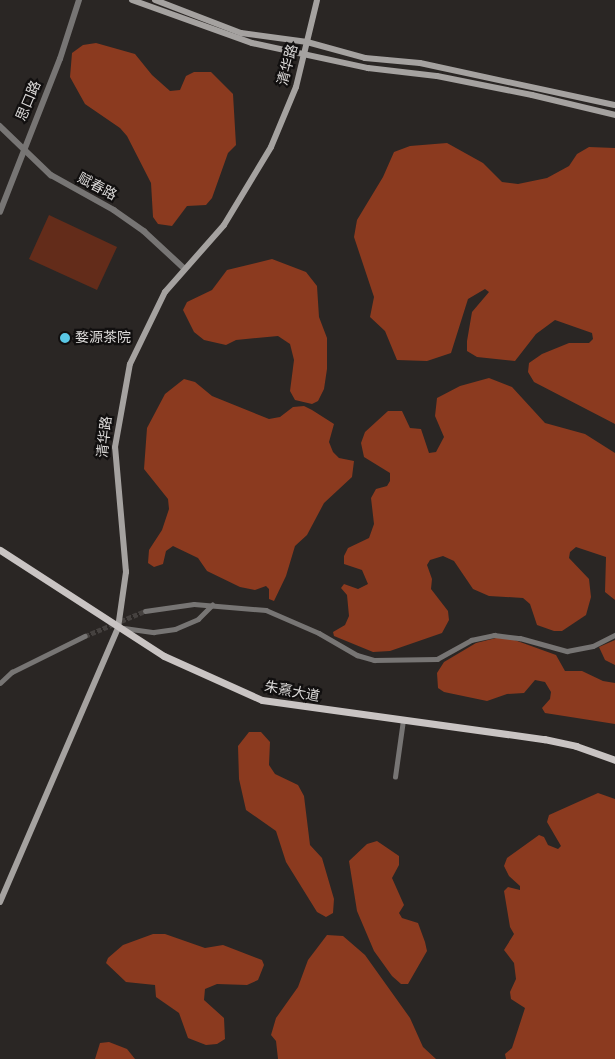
<!DOCTYPE html>
<html>
<head>
<meta charset="utf-8">
<style>
  body { margin:0 }
  #map { position:relative; width:615px; height:1059px; overflow:hidden; background:#2a2624; font-family:"Times New Roman","Noto Sans SC",serif }
  div>[style] { position:absolute }
  .green>* { inset:0; background:#632c1a }
  .forest>* { inset:0; background:#8b3a1f }
  .minor-tunnel>* { height:4.5px; margin-top:-2.25px; transform-origin:0; background:repeating-linear-gradient(90deg,#45413f 0 4.5px,transparent 0 6.5px) }
  .minor>* { height:4.5px; margin:-2.25px; padding:0 2.25px; transform-origin:2.25px; border-radius:2.25px; background:#777574 }
  .tertiary>* { height:5.5px; margin:-2.75px; padding:0 2.75px; transform-origin:2.75px; border-radius:2.75px; background:#777574 }
  .secondary>* { height:6px; margin:-3px; padding:0 3px; transform-origin:3px; border-radius:3px; background:#a5a2a0 }
  .primary>* { height:7px; margin:-3.5px; padding:0 3.5px; transform-origin:3.5px; border-radius:3.5px; background:#c9c4c3 }
  .dots>* { width:14px; height:14px; translate:-50% -50%; box-sizing:border-box; border:2px solid #110f0f; border-radius:50% }
  span { translate:-50% -50%; white-space:nowrap; text-align:center; line-height:1.15; -webkit-text-stroke:4.5px #110f0f; paint-order:stroke }
  .street-label { font-size:14px; color:#dcdad9 }
  .poi-label { font-size:14px; color:#dcdad9 }
  .left { translate:0 -50%; text-align:left }
</style>
</head>
<body>
<div id="map">
  <div class="green">
    <div style="clip-path:polygon(49px 215px,117px 247px,97px 290px,29px 259px)"></div>
  </div>
  <div class="forest">
    <div style="clip-path:polygon(96px 43px,135px 54px,152px 75px,170px 91px,180px 90px,186px 76px,194px 72px,211px 72px,233px 94px,236px 145px,228px 153px,212px 198px,206px 205px,187px 206px,172px 226px,158px 224px,153px 217px,151px 183px,127px 136px,120px 128px,85px 104px,70px 77px,72px 53px,83px 45px)"></div>
    <div style="clip-path:polygon(447px 143px,483px 163px,502px 182px,518px 184px,547px 178px,569px 166px,577px 154px,589px 147px,615px 148px,615px 424px,534px 382px,528px 372px,529px 363px,542px 354px,569px 343px,589px 343px,593px 339px,592px 333px,555px 320px,536px 334px,515px 361px,477px 357px,467px 351px,467px 341px,472px 312px,489px 292px,485px 289px,468px 299px,451px 353px,427px 361px,397px 360px,385px 331px,370px 317px,374px 297px,354px 237px,357px 220px,383px 177px,394px 152px,410px 146px)"></div>
    <div style="clip-path:polygon(272px 259px,306px 272px,317px 286px,319px 317px,327px 338px,327px 369px,324px 389px,318px 401px,312px 404px,295px 400px,290px 391px,294px 360px,290px 344px,278px 336px,236px 340px,226px 345px,204px 340px,194px 332px,183px 310px,187px 302px,212px 290px,227px 270px)"></div>
    <div style="clip-path:polygon(489px 378px,512px 387px,545px 423px,585px 434px,615px 453px,615px 600px,605px 592px,606px 557px,576px 547px,570px 552px,569px 558px,589px 579px,591px 597px,586px 615px,562px 631px,554px 631px,537px 625px,530px 604px,523px 598px,489px 596px,473px 589px,454px 561px,443px 556px,430px 560px,427px 565px,432px 579px,431px 589px,448px 611px,449px 620px,442px 633px,390px 651px,373px 652px,334px 636px,333px 632px,345px 625px,349px 616px,347px 595px,341px 588px,344px 584px,358px 589px,368px 584px,362px 570px,344px 564px,344px 556px,348px 548px,369px 538px,374px 524px,371px 498px,376px 489px,387px 486px,390px 481px,390px 473px,364px 457px,361px 443px,365px 432px,388px 411px,402px 411px,410px 428px,421px 429px,429px 453px,436px 452px,444px 437px,435px 416px,437px 398px,460px 386px)"></div>
    <div style="clip-path:polygon(184px 379px,195px 382px,212px 396px,269px 419px,280px 417px,293px 407px,304px 406px,312px 410px,334px 424px,329px 442px,333px 452px,339px 458px,354px 461px,352px 477px,324px 503px,307px 535px,295px 546px,286px 576px,274px 601px,269px 599px,269px 589px,266px 586px,255px 590px,240px 587px,207px 571px,198px 558px,173px 546px,166px 551px,163px 564px,154px 567px,148px 563px,149px 550px,162px 530px,169px 509px,168px 499px,144px 469px,147px 428px,165px 394px)"></div>
    <div style="clip-path:polygon(496px 638px,509px 638px,556px 655px,565px 671px,582px 671px,603px 681px,615px 683px,615px 724px,545px 713px,542px 708px,550px 699px,551px 692px,545px 682px,535px 680px,524px 693px,507px 694px,487px 701px,444px 692px,438px 688px,437px 673px,444px 662px,476px 643px)"></div>
    <div style="clip-path:polygon(615px 640px,615px 665px,605px 660px,599px 647px)"></div>
    <div style="clip-path:polygon(249px 732px,261px 732px,270px 742px,269px 765px,275px 774px,298px 785px,304px 796px,310px 845px,322px 858px,334px 899px,333px 913px,326px 917px,317px 912px,286px 862px,276px 831px,246px 810px,239px 779px,238px 746px)"></div>
    <div style="clip-path:polygon(598px 793px,615px 799px,615px 1059px,506px 1059px,505px 1054px,512px 1048px,525px 1008px,511px 999px,510px 992px,516px 979px,514px 963px,504px 950px,514px 934px,510px 927px,504px 891px,508px 887px,520px 890px,520px 886px,509px 876px,504px 866px,507px 858px,539px 835px,544px 837px,548px 845px,558px 849px,561px 846px,547px 822px,549px 815px)"></div>
    <div style="clip-path:polygon(377px 841px,399px 856px,399px 865px,392px 878px,404px 905px,399px 913px,402px 918px,418px 923px,425px 942px,427px 951px,408px 984px,401px 984px,392px 976px,374px 951px,357px 911px,349px 861px,367px 844px)"></div>
    <div style="clip-path:polygon(153px 934px,165px 934px,205px 948px,223px 945px,262px 960px,264px 965px,258px 980px,247px 985px,217px 984px,205px 989px,204px 1000px,224px 1018px,225px 1039px,217px 1044px,206px 1045px,188px 1038px,179px 1013px,156px 997px,155px 985px,126px 982px,106px 963px,108px 958px,123px 945px)"></div>
    <div style="clip-path:polygon(327px 935px,343px 936px,365px 955px,410px 1018px,423px 1047px,436px 1059px,278px 1059px,276px 1041px,271px 1035px,276px 1018px,298px 987px,308px 960px)"></div>
    <div style="clip-path:polygon(109px 1042px,127px 1049px,135px 1059px,95px 1059px,100px 1043px)"></div>
  </div>
  <div class="minor-tunnel">
    <div style="left:85px;top:636px;width:65px;rotate:-22.6deg"></div>
  </div>
  <div class="minor">
    <div style="left:145px;top:611px;width:49px;rotate:-8.1deg"></div>
    <div style="left:194px;top:604px;width:72px;rotate:4.8deg"></div>
    <div style="left:266px;top:610px;width:58px;rotate:23.5deg"></div>
    <div style="left:319px;top:633px;width:44px;rotate:30.1deg"></div>
    <div style="left:357px;top:655px;width:18px;rotate:16deg"></div>
    <div style="left:374px;top:660px;width:63px;rotate:-0.9deg"></div>
    <div style="left:437px;top:659px;width:39px;rotate:-29deg"></div>
    <div style="left:471px;top:640px;width:24px;rotate:-12deg"></div>
    <div style="left:494px;top:635px;width:26px;rotate:7deg"></div>
    <div style="left:520px;top:638px;width:49px;rotate:15.5deg"></div>
    <div style="left:567px;top:651px;width:26px;rotate:-11deg"></div>
    <div style="left:593px;top:646px;width:25px;rotate:-27deg"></div>
    <div style="left:124px;top:628px;width:30px;rotate:8deg"></div>
    <div style="left:154px;top:632px;width:21px;rotate:-8deg"></div>
    <div style="left:175px;top:629px;width:25px;rotate:-23deg"></div>
    <div style="left:198px;top:619px;width:20px;rotate:-45deg"></div>
    <div style="left:0;top:683px;width:16px;rotate:-43deg"></div>
    <div style="left:12px;top:672px;width:81px;rotate:-26.3deg"></div>
    <div style="left:395px;top:777px;width:58px;rotate:-82deg"></div>
  </div>
  <div class="tertiary">
    <div style="left:0;top:126px;width:71px;rotate:43.9deg"></div>
    <div style="left:51px;top:175px;width:72px;rotate:29.1deg"></div>
    <div style="left:114px;top:210px;width:37px;rotate:35deg"></div>
    <div style="left:144px;top:231px;width:54px;rotate:42.8deg"></div>
    <div style="left:0;top:212px;width:164px;rotate:-68.6deg"></div>
    <div style="left:60px;top:59px;width:62px;rotate:-72.1deg"></div>
  </div>
  <div class="secondary">
    <div style="left:132px;top:0;width:127px;rotate:19.7deg"></div>
    <div style="left:252px;top:43px;width:119px;rotate:12.2deg"></div>
    <div style="left:368px;top:68px;width:69px;rotate:6.6deg"></div>
    <div style="left:437px;top:76px;width:97px;rotate:11.3deg"></div>
    <div style="left:532px;top:95px;width:85px;rotate:13.5deg"></div>
    <div style="left:155px;top:0;width:92px;rotate:21deg"></div>
    <div style="left:241px;top:33px;width:67px;rotate:7.8deg"></div>
    <div style="left:307px;top:42px;width:60px;rotate:15.4deg"></div>
    <div style="left:365px;top:58px;width:55px;rotate:5.2deg"></div>
    <div style="left:420px;top:63px;width:199px;rotate:12.2deg"></div>
    <div style="left:0;top:902px;width:298px;rotate:-66.7deg"></div>
    <div style="left:118px;top:628px;width:57px;rotate:-81.9deg"></div>
    <div style="left:126px;top:572px;width:125px;rotate:-95deg"></div>
    <div style="left:115px;top:447px;width:84px;rotate:-79.8deg"></div>
    <div style="left:130px;top:364px;width:80px;rotate:-64.1deg"></div>
    <div style="left:165px;top:292px;width:89px;rotate:-48.6deg"></div>
    <div style="left:224px;top:225px;width:91px;rotate:-58.9deg"></div>
    <div style="left:271px;top:147px;width:65px;rotate:-67.4deg"></div>
    <div style="left:296px;top:87px;width:89px;rotate:-76.4deg"></div>
  </div>
  <div class="primary">
    <div style="left:0;top:550px;width:195px;rotate:32.9deg"></div>
    <div style="left:164px;top:656px;width:107px;rotate:24.2deg"></div>
    <div style="left:262px;top:700px;width:285px;rotate:7.9deg"></div>
    <div style="left:544px;top:739px;width:33px;rotate:12deg"></div>
    <div style="left:576px;top:746px;width:41px;rotate:19.7deg"></div>
  </div>
  <div class="dots">
    <div style="left:65px;top:338px;background:#5ac8e6"></div>
  </div>
  <div class="street-label">
    <span style="left:288px;top:65px;rotate:-75deg">清华路</span>
    <span style="left:29px;top:101px;rotate:-67deg">思口路</span>
    <span style="left:97px;top:187px;rotate:28deg">赋春路</span>
    <span style="left:105px;top:437px;rotate:-84deg">清华路</span>
    <span style="left:292px;top:692px;rotate:11deg">朱熹大道</span>
  </div>
  <div class="poi-label">
    <span class="left" style="left:75px;top:338px">婺源茶院</span>
  </div>
</div>
</body>
</html>
